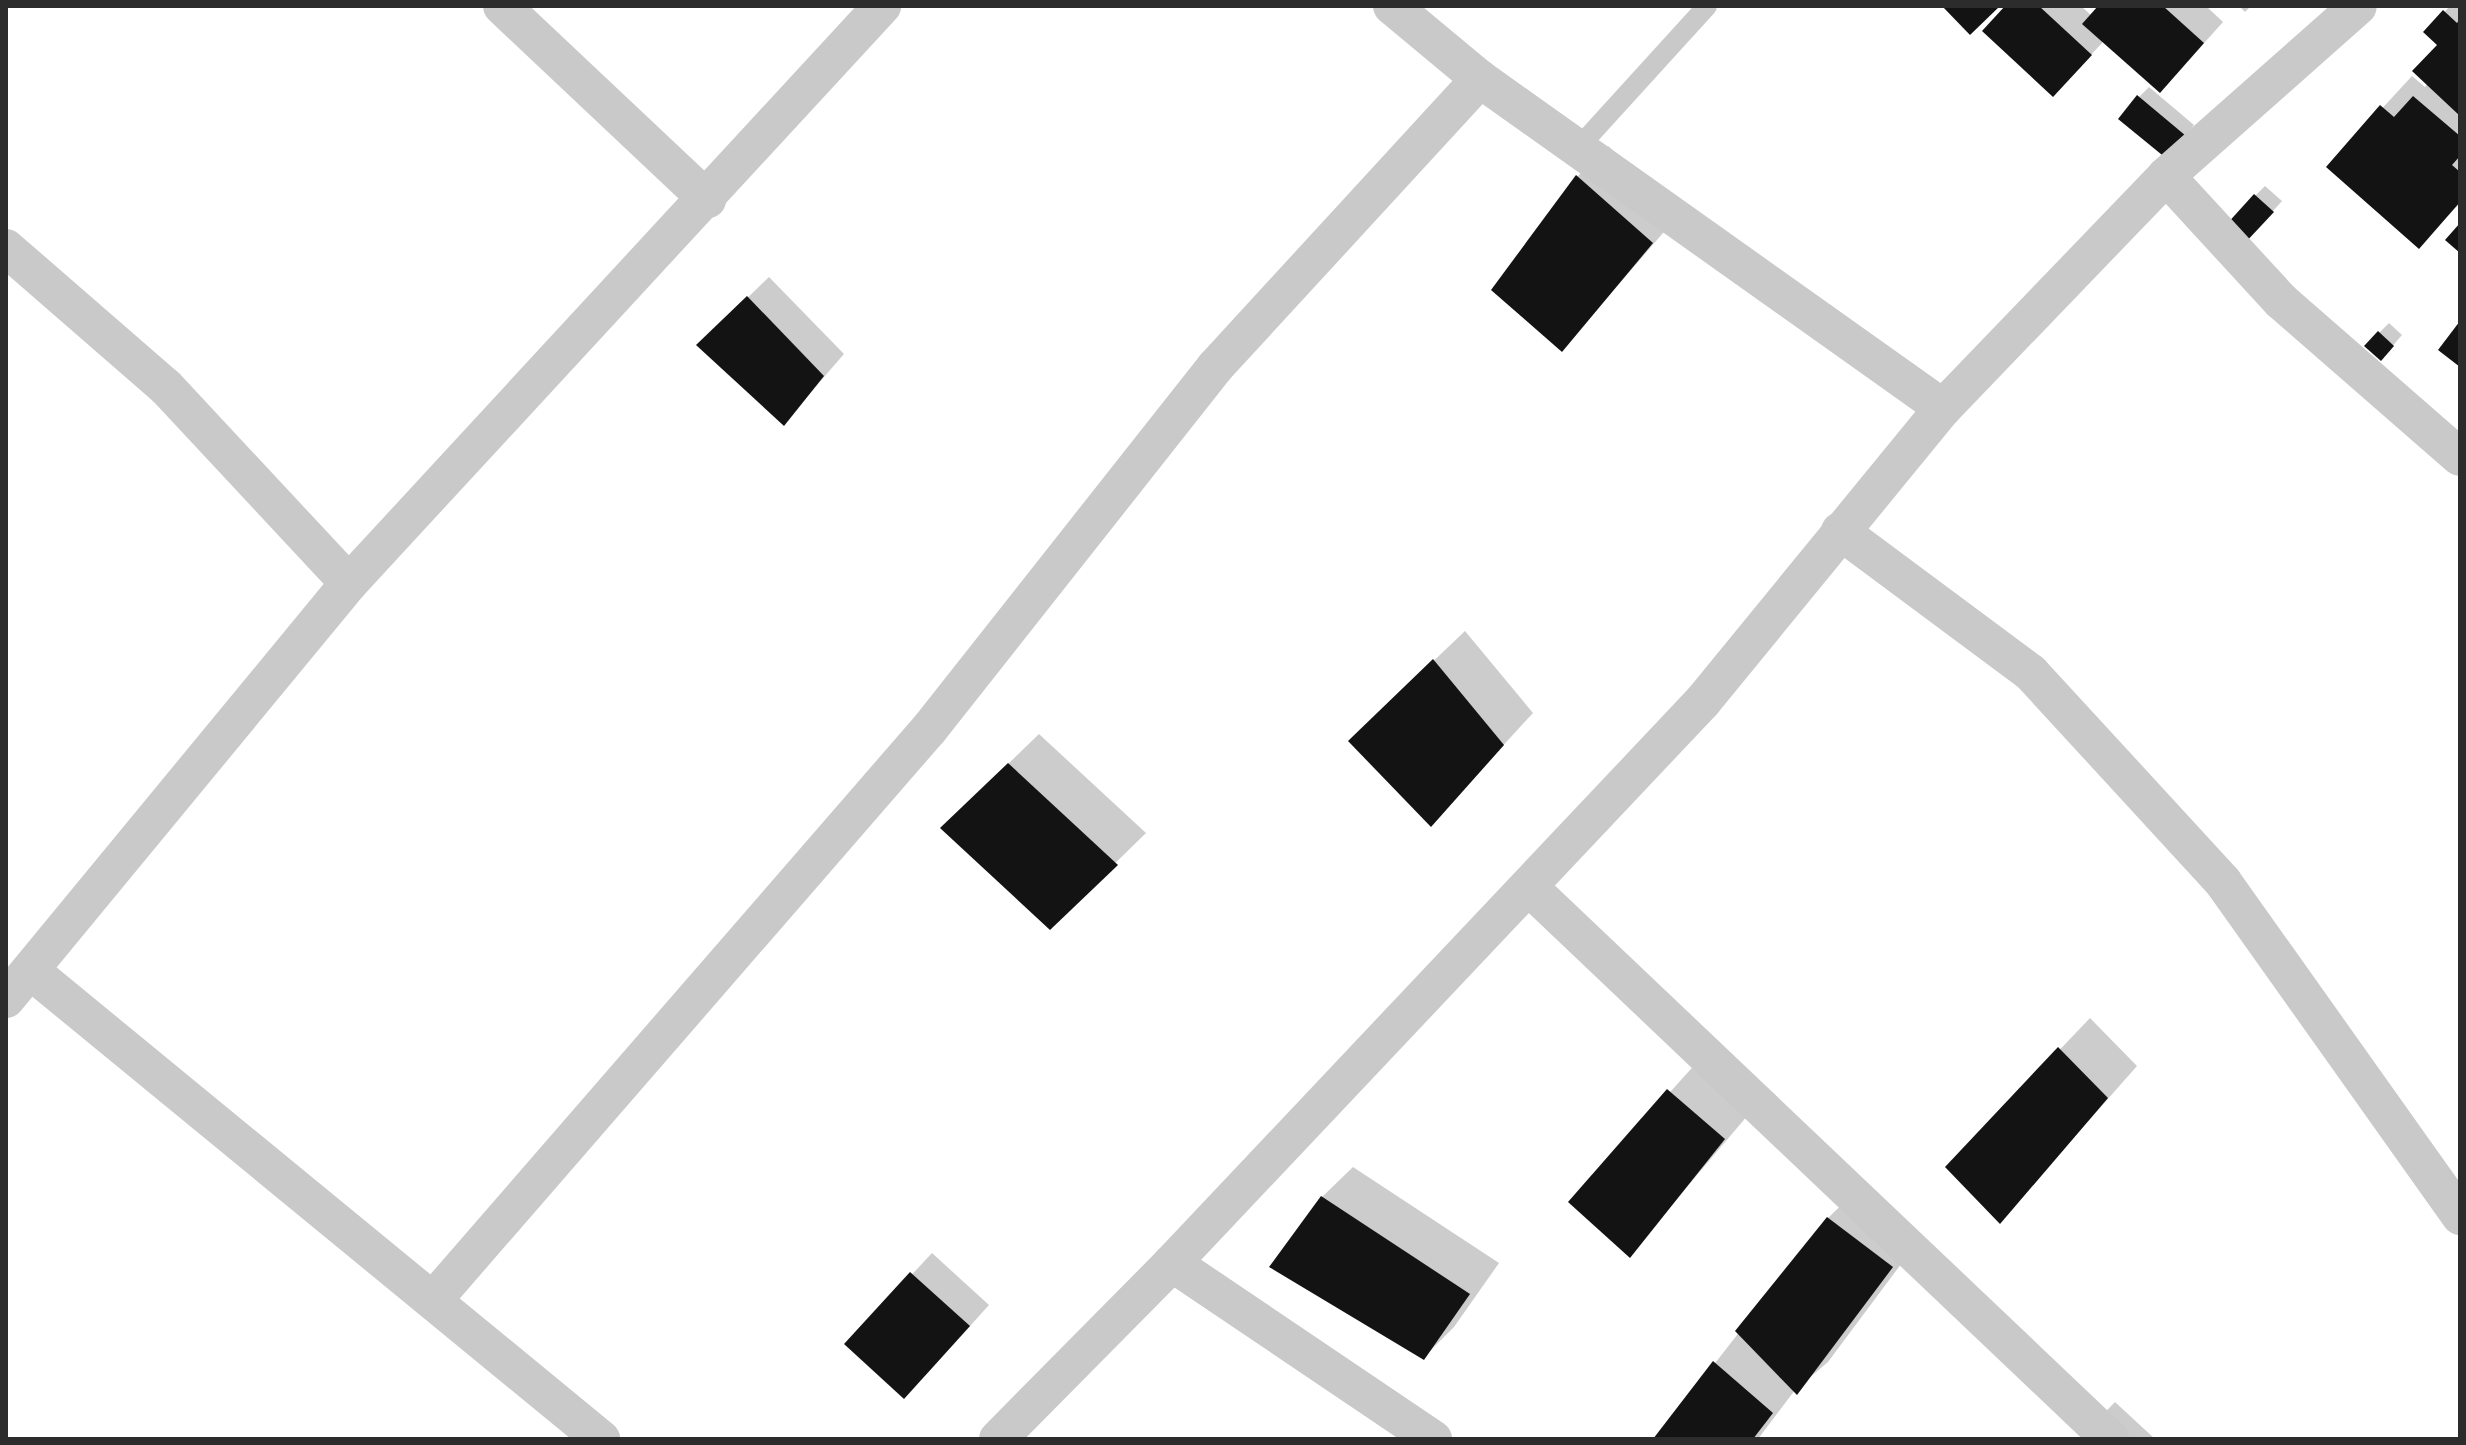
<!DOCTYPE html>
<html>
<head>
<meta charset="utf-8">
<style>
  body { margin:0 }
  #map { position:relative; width:2466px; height:1445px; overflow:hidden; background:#fff; font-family:Helvetica,sans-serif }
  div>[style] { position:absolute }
  .shadow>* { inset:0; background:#0003 }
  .building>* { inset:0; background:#131313 }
  .service>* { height:20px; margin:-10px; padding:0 10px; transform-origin:10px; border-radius:10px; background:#c9c9c9 }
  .minor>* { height:38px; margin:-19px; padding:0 19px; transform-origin:19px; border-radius:19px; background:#c9c9c9 }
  span { translate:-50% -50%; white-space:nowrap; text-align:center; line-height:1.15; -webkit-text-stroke:8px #fff; paint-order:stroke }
  .frame { position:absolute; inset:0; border:8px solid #2c2c2c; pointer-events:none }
</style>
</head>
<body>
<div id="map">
  <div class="shadow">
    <div style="clip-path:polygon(2008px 6px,2081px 6px,2092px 16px,2100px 6px,2206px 6px,2223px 22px,2180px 70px,2104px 41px,2073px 74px)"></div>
    <div style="clip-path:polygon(2239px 6px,2251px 6px,2245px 12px)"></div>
    <div style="clip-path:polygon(2450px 6px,2460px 6px,2460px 203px,2419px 246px,2328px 167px,2412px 76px,2425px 87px,2428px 83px,2440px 45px,2426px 32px)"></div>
    <div style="clip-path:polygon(2149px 87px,2194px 125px,2176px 147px,2139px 97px)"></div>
    <div style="clip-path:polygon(1608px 146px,1682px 211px,1562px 350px,1493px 290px,1578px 176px)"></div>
    <div style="clip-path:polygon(2265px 186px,2282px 201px,2254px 232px,2255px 196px)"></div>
    <div style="clip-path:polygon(769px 277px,844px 354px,784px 423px,699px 345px)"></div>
    <div style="clip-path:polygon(2389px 323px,2402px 335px,2390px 349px,2379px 333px)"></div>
    <div style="clip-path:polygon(1465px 631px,1533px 713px,1431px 824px,1381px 711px)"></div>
    <div style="clip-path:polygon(1039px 734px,1146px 833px,1050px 927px,973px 798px)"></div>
    <div style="clip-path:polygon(2090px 1018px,2137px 1066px,2000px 1221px,1948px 1167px)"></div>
    <div style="clip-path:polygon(1699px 1060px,1754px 1108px,1629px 1255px,1571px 1202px)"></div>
    <div style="clip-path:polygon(1353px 1167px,1499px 1263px,1454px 1327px,1424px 1357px,1322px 1197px)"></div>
    <div style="clip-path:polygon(1859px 1188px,1922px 1236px,1828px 1362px,1795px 1390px,1758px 1439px,1656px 1439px,1828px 1218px)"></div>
    <div style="clip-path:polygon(932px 1253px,989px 1305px,925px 1376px,847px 1344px)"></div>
    <div style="clip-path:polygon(2115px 1402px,2155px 1439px,2079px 1439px)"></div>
  </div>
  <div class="building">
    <div style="clip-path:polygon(1942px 6px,2000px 6px,1970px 35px)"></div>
    <div style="clip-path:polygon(2005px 6px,2039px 6px,2092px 55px,2053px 97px,1982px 31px)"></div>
    <div style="clip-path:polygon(2098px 6px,2163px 6px,2204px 43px,2160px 93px,2082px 24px)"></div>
    <div style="clip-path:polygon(2443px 10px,2457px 23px,2460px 19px,2460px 116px,2412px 71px,2437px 45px,2423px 32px)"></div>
    <div style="clip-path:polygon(2137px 95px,2186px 136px,2167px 159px,2118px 119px)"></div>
    <div style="clip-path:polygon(2413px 96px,2460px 136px,2460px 156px,2452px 165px,2460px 172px,2460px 202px,2419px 249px,2326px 167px,2380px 105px,2394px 117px)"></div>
    <div style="clip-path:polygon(1576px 175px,1653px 243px,1562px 352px,1491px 290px)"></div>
    <div style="clip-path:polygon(2254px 194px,2274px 212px,2244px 244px,2225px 226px)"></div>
    <div style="clip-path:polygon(2460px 223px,2460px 253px,2445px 240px)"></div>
    <div style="clip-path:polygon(747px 296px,824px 376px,784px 426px,696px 345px)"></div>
    <div style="clip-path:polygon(2460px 321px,2460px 367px,2438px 350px)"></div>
    <div style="clip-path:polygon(2378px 331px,2394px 346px,2381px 361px,2364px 346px)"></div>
    <div style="clip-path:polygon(1433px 659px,1504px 745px,1431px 827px,1348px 741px)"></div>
    <div style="clip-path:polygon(1008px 763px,1118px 865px,1050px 930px,940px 828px)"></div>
    <div style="clip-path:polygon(2058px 1047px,2108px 1098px,2000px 1224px,1945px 1167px)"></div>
    <div style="clip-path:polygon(1667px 1089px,1725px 1139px,1630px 1258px,1568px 1202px)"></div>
    <div style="clip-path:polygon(1321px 1196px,1470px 1294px,1424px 1360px,1269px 1267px)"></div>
    <div style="clip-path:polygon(1827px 1217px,1893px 1267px,1797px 1395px,1735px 1331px)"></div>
    <div style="clip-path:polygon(910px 1272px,970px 1326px,904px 1399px,844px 1344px)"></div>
    <div style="clip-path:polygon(1713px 1361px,1773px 1413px,1753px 1439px,1653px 1439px)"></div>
  </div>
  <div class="service">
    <div style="left:1577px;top:149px;width:193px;rotate:-47.7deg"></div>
  </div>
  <div class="minor">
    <div style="left:502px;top:6px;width:282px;rotate:43.3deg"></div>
    <div style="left:1392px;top:6px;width:114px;rotate:39.7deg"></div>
    <div style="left:1480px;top:79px;width:568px;rotate:35.4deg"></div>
    <div style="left:2166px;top:176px;width:170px;rotate:47.4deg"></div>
    <div style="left:2281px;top:301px;width:237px;rotate:41.1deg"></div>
    <div style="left:6px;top:248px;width:212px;rotate:41deg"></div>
    <div style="left:166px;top:387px;width:268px;rotate:47deg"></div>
    <div style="left:1840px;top:531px;width:238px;rotate:36.6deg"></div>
    <div style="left:2031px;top:673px;width:284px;rotate:47.4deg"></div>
    <div style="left:2223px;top:882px;width:410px;rotate:54.6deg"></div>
    <div style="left:1530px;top:888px;width:800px;rotate:43.53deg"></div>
    <div style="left:31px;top:971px;width:738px;rotate:39.39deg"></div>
    <div style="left:6px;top:999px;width:539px;rotate:-50.49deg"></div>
    <div style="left:349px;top:583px;width:786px;rotate:-47.27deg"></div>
    <div style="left:1172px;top:1263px;width:315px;rotate:34deg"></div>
    <div style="left:435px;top:1298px;width:755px;rotate:-49.03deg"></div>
    <div style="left:930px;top:728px;width:461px;rotate:-51.7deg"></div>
    <div style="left:1216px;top:366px;width:390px;rotate:-47.4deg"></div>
    <div style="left:998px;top:1439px;width:247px;rotate:-45.3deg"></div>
    <div style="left:1172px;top:1263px;width:773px;rotate:-46.62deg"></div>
    <div style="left:1703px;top:701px;width:379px;rotate:-50.7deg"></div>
    <div style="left:1943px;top:408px;width:322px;rotate:-46.1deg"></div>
    <div style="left:2166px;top:176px;width:256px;rotate:-41.5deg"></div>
  </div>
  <div class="frame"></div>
</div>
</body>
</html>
